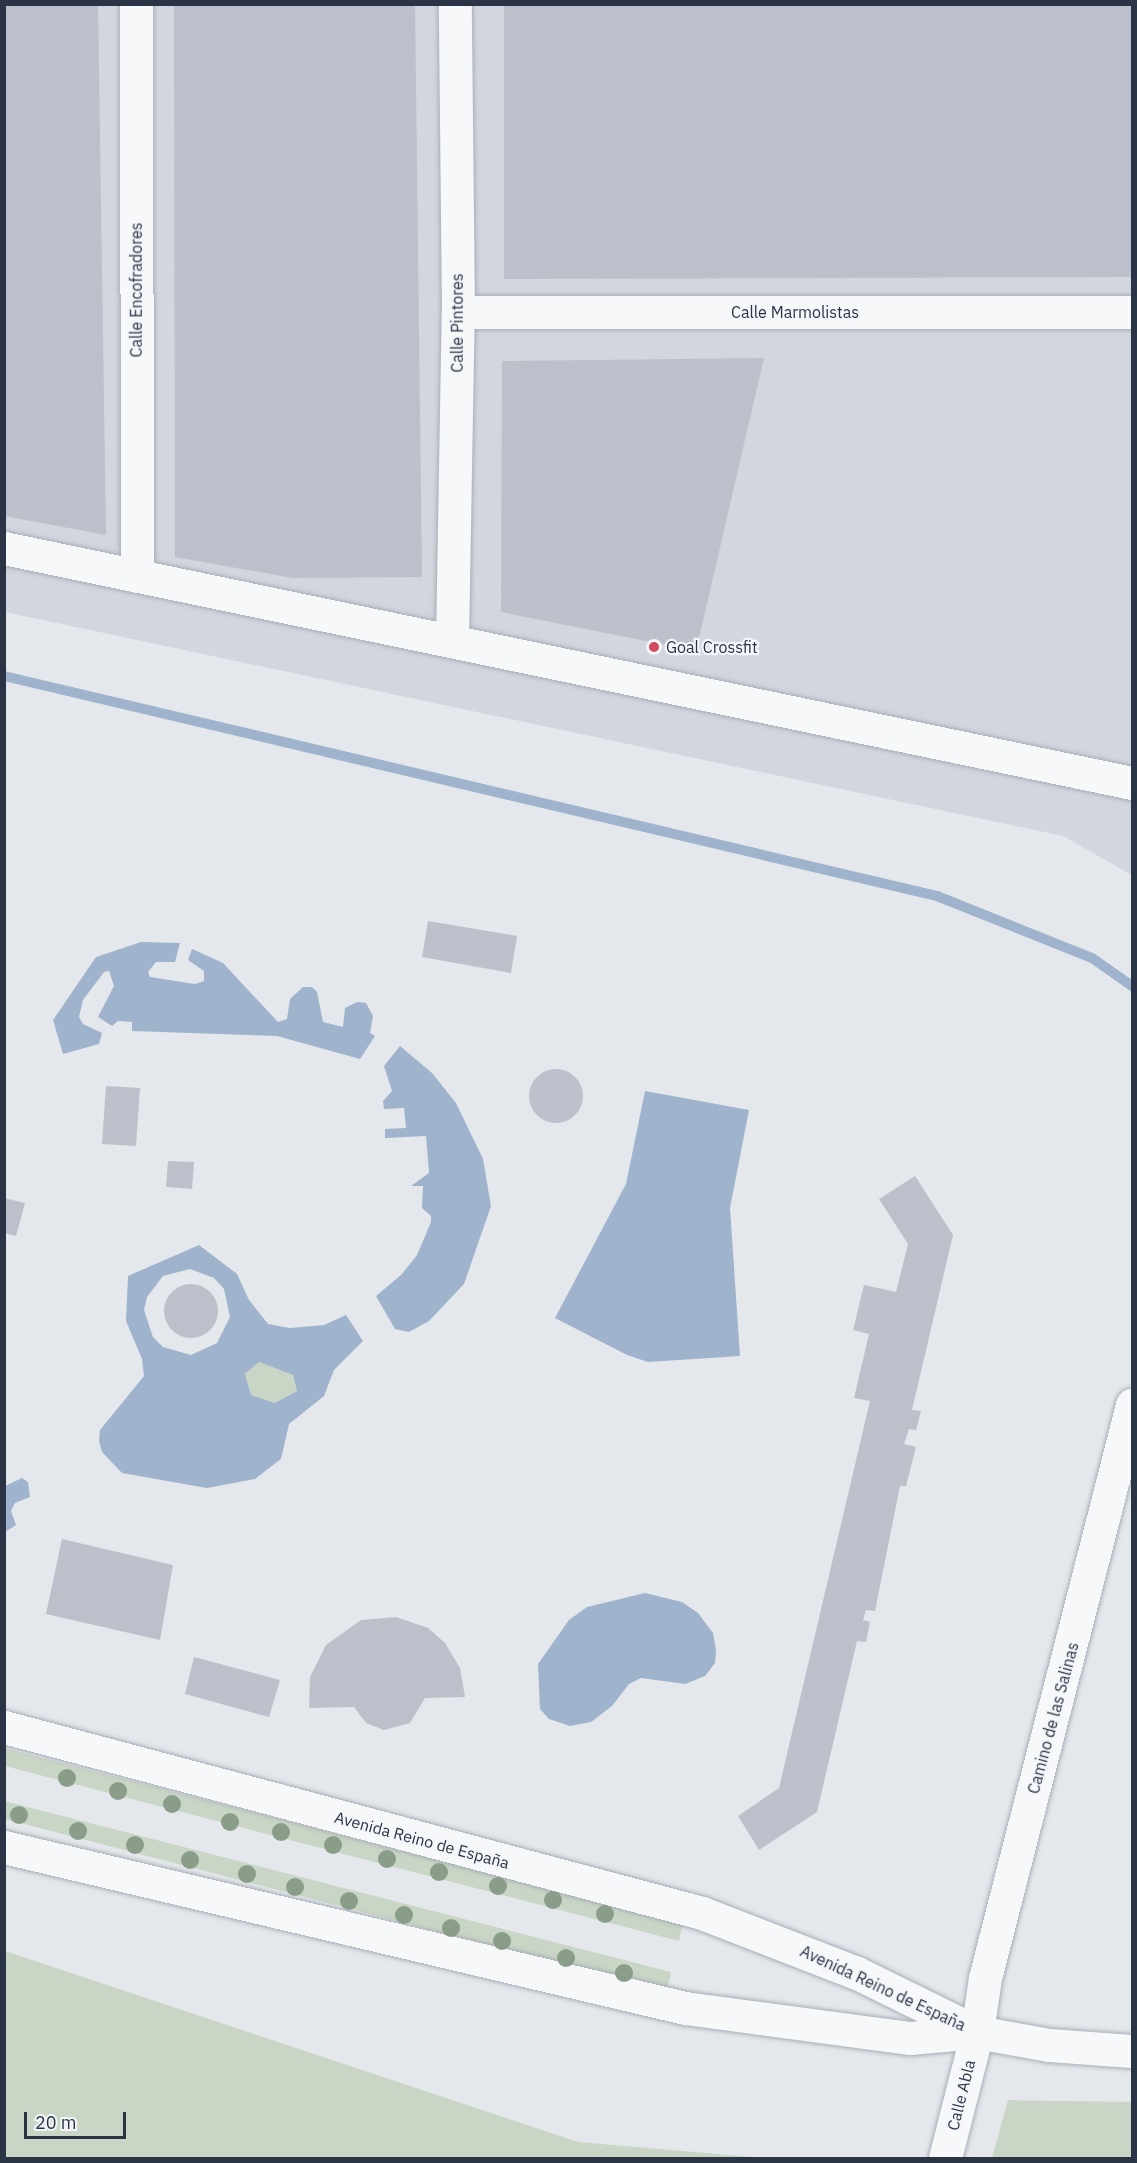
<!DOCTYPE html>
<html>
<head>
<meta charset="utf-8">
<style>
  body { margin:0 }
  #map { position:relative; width:1137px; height:2163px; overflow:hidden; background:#e4e7ec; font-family:"IBM Plex Sans",sans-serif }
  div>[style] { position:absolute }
  .built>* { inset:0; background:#d2d6de }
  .green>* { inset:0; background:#c9d6c5 }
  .water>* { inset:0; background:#9fb4cc }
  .stream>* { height:10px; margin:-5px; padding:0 5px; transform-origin:5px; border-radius:5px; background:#9fb4cc }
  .building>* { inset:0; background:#bbc0ca }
  .round { border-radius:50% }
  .roads { filter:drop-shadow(0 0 2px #a9aeb7) drop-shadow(0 0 2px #a9aeb7) }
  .minor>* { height:33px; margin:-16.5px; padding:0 16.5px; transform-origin:16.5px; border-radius:16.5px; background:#f7f8fa }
  .trees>* { width:18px; height:18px; margin:-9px; border-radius:50%; background:#899d89 }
  .dots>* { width:16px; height:16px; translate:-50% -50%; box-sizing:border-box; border:3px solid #f4f6f9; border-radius:50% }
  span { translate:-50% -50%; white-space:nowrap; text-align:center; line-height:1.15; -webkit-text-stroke:4.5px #f4f6f9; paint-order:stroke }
  .street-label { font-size:16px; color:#2b3445 }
  .poi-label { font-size:16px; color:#2b3445 }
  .left { translate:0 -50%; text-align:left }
  .frame { position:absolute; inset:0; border:6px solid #2b3445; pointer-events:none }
  .scale { position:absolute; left:24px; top:2112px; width:102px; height:27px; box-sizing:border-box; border:3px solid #2b3445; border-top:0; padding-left:8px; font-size:18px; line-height:21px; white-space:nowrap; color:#2b3445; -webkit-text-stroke:4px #f4f6f9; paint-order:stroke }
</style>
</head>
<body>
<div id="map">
  <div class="built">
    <div style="clip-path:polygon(5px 5px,1132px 5px,1132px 875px,1063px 836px,5px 612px)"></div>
  </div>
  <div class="green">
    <div style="clip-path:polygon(259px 1362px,293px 1375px,297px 1391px,275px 1403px,251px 1395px,245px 1374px)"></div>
    <div style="clip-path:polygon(4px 1748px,683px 1923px,679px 1941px,5px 1766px)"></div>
    <div style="clip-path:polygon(4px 1801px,671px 1972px,667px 1991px,5px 1819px)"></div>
    <div style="clip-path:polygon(5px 1951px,578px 2142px,764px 2158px,5px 2158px)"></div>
    <div style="clip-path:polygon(1008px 2100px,1132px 2102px,1132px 2158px,992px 2158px)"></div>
  </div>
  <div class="water">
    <div style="clip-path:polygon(141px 942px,180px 943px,175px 962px,156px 962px,148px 972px,150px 977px,195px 984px,204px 981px,204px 971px,188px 960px,192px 949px,223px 963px,278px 1022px,287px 1019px,290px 999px,303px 987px,312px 987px,317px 992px,323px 1022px,343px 1027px,345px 1008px,357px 1002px,366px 1003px,373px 1016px,370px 1033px,375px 1036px,360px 1059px,277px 1036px,132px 1031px,132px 1022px,118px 1021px,112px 1026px,98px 1017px,114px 986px,109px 971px,104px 972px,83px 1000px,79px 1017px,83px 1024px,102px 1033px,99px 1044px,63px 1054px,53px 1020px,96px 957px)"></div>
    <div style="clip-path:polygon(400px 1046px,432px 1073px,456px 1103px,483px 1159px,491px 1206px,464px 1284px,429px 1321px,409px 1332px,395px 1329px,376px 1296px,402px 1274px,417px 1255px,431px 1222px,431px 1216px,422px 1208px,423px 1186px,411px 1186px,429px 1173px,426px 1136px,385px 1138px,385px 1129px,406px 1128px,404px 1108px,384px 1109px,383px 1101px,392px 1091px,384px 1066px)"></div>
    <div style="clip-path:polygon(645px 1091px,749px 1110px,730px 1208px,740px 1356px,648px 1362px,627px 1355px,555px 1318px,626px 1184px)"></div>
    <div style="clip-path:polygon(evenodd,199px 1245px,237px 1274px,249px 1300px,268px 1324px,290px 1328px,324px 1325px,346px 1315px,363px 1341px,334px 1370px,324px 1396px,289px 1424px,281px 1459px,255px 1479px,207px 1488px,122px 1473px,102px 1452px,99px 1441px,100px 1430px,144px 1376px,142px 1359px,126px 1321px,128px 1276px,199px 1245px,190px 1269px,214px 1278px,224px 1289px,230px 1317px,217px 1343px,191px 1355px,163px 1347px,153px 1337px,144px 1310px,147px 1297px,163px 1276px,190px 1269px,199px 1245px,259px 1362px,293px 1375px,297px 1391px,275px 1403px,251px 1395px,245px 1374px,259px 1362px)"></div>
    <div style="clip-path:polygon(22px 1478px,28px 1482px,30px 1497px,15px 1503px,11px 1511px,16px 1525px,5px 1532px,5px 1486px)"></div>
    <div style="clip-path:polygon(645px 1593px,682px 1602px,698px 1613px,713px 1633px,716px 1650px,715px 1663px,705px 1676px,685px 1684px,641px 1678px,629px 1684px,612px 1706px,591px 1722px,570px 1726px,549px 1719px,540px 1709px,538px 1664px,569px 1620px,587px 1607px)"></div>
  </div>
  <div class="stream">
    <div style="left:4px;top:676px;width:959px;rotate:13.27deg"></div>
    <div style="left:937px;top:896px;width:167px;rotate:21.8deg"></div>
    <div style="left:1092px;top:958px;width:49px;rotate:35deg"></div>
  </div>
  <div class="building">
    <div style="clip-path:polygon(4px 4px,98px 4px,106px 535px,4px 516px)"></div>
    <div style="clip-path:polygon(174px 4px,415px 4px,422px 577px,293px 578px,175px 557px)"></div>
    <div style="clip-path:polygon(504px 4px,1132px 4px,1132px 277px,504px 279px)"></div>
    <div style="clip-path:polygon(764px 358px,696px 651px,501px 612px,502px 361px)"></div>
    <div style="clip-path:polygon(428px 921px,517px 936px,511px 973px,422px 957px)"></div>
    <div class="round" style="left:529px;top:1069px;width:54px;height:54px"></div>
    <div style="clip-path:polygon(106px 1086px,140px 1088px,136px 1146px,102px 1144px)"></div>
    <div style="clip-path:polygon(168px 1161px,194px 1162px,192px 1189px,166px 1187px)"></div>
    <div style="clip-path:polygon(915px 1176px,953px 1235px,912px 1410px,921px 1411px,916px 1430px,909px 1429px,904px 1444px,916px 1447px,906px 1486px,900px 1486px,875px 1611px,866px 1610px,863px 1620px,870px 1622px,866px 1642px,857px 1641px,817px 1812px,759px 1850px,738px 1816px,779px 1788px,870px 1401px,854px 1398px,869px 1334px,853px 1330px,864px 1285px,896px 1292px,908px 1244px,879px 1199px)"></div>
    <div style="clip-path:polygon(4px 1198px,25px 1203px,16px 1236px,4px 1233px)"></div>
    <div class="round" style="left:164px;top:1284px;width:54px;height:54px"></div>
    <div style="clip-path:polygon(62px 1539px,173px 1565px,160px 1640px,46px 1614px)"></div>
    <div style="clip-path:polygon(396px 1617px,428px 1628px,445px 1643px,460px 1668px,465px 1697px,425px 1698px,410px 1723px,384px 1730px,366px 1723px,354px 1707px,309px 1708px,310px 1677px,326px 1645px,361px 1620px)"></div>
    <div style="clip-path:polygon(194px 1657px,280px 1680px,269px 1717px,185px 1694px)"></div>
  </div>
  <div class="roads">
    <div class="minor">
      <div style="left:136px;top:4px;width:572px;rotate:89.9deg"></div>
      <div style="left:458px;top:312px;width:674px"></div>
      <div style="left:4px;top:548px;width:1152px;rotate:11.77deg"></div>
      <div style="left:452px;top:641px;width:329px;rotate:-89deg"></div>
      <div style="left:458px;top:312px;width:308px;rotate:-90.6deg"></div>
      <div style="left:4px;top:1727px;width:722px;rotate:14.92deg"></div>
      <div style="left:702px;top:1913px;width:166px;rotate:21.2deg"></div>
      <div style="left:857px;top:1973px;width:134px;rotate:26.2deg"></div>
      <div style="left:4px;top:1847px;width:700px;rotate:13.3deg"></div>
      <div style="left:685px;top:2008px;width:227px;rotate:7.6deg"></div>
      <div style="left:910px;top:2038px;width:67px;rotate:-5.1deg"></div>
      <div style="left:977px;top:2032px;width:73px;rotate:10.2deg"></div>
      <div style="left:1049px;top:2045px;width:83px;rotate:4.1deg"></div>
      <div style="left:945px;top:2158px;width:130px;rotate:-75.7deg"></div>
      <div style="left:977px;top:2032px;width:55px;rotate:-81.6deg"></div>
      <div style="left:985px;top:1978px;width:592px;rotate:-75.61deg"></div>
    </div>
  </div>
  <div class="trees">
    <div style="left:67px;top:1778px"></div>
    <div style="left:118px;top:1791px"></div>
    <div style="left:172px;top:1804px"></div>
    <div style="left:19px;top:1815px"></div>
    <div style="left:230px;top:1822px"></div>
    <div style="left:78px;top:1831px"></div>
    <div style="left:281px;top:1832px"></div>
    <div style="left:135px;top:1845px"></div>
    <div style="left:333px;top:1845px"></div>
    <div style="left:387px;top:1859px"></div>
    <div style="left:190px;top:1860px"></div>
    <div style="left:439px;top:1872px"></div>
    <div style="left:247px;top:1874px"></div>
    <div style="left:498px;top:1886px"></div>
    <div style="left:295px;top:1887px"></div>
    <div style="left:553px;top:1900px"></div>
    <div style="left:349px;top:1901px"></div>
    <div style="left:605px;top:1914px"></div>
    <div style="left:404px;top:1915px"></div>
    <div style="left:451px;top:1928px"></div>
    <div style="left:502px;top:1941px"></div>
    <div style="left:566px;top:1958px"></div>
    <div style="left:624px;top:1973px"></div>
  </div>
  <div class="dots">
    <div style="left:654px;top:647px;background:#d1495b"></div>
  </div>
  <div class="street-label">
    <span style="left:136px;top:290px;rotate:-90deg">Calle Encofradores</span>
    <span style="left:795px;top:312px">Calle Marmolistas</span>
    <span style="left:457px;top:323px;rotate:-90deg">Calle Pintores</span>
    <span style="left:1053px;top:1718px;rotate:-75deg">Camino de las Salinas</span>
    <span style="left:422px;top:1840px;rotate:15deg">Avenida Reino de España</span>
    <span style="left:883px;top:1988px;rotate:25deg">Avenida Reino de España</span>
    <span style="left:961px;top:2095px;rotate:-76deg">Calle Abla</span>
  </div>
  <div class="poi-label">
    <span class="left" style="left:666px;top:647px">Goal Crossfit</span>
  </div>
  <div class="frame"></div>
  <div class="scale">20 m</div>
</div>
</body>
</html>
